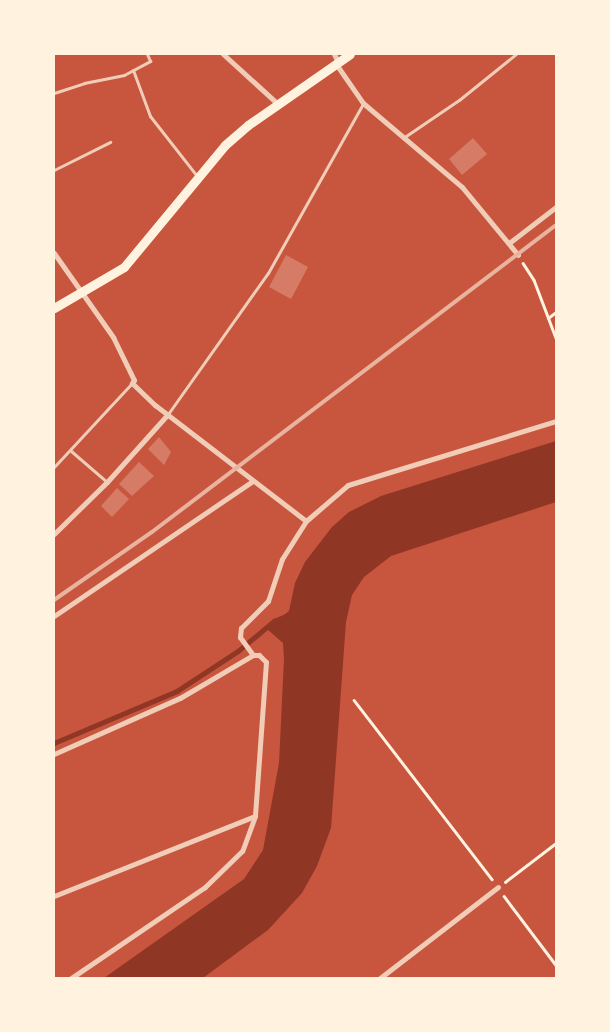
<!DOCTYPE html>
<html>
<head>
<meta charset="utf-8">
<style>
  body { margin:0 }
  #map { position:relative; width:610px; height:1032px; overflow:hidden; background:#c8553d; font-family:"Alegreya Sans",sans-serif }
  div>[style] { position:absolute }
  .water>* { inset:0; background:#8f3625 }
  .stream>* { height:4.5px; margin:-2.25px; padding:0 2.25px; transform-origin:2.25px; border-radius:2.25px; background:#8f3625 }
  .building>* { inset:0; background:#d67c66 }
  .path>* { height:2.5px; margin:-1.25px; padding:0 1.25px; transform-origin:1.25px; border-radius:1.25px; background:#fff3e0 }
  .service>* { height:3px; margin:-1.5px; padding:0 1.5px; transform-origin:1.5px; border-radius:1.5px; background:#f1ccb7 }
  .minor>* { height:5px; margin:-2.5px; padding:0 2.5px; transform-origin:2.5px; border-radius:2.5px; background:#f1ccb7 }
  .secondary>* { height:9px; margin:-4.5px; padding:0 4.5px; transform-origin:4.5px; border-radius:4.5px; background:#fff3e0 }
  .rail>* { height:4px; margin:-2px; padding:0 2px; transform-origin:2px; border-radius:2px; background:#e9b49f }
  span { translate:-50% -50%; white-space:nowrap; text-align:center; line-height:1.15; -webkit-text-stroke:4px #fff3e0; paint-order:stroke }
  .frame { position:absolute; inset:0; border:55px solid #fff3e0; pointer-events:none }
</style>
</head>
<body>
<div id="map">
  <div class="water">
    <div style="clip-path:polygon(556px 441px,556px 502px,391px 556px,364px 577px,352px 595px,346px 622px,331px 828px,317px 866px,302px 893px,268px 930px,203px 978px,104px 978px,244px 879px,263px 850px,279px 763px,284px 659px,283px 643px,267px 629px,289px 611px,295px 583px,305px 562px,332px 527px,349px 512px,381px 496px)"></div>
  </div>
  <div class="stream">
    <div style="left:54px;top:743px;width:134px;rotate:-22.9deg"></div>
    <div style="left:177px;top:691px;width:73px;rotate:-33.3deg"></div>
    <div style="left:238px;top:651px;width:47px;rotate:-39.8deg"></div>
    <div style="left:274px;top:621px;width:13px;rotate:-23deg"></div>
  </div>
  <div class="building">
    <div style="clip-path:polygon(473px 138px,487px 154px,462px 175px,449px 159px)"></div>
    <div style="clip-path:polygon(286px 255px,308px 267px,291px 299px,269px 287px)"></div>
    <div style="clip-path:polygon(159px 437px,171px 452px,164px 465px,148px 449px)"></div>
    <div style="clip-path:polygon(139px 462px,154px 476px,132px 496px,119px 484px)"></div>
    <div style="clip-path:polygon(117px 488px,129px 499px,112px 517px,101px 506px)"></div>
  </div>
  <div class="path">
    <div style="left:523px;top:263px;width:20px;rotate:57deg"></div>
    <div style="left:534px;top:280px;width:62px;rotate:69.2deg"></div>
    <div style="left:548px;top:318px;width:10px;rotate:-37deg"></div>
    <div style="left:354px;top:700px;width:226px;rotate:52.4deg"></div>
    <div style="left:505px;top:882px;width:64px;rotate:-37.4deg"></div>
    <div style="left:504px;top:896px;width:86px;rotate:53deg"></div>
  </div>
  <div class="service">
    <div style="left:133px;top:70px;width:49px;rotate:69.7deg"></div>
    <div style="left:150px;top:116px;width:76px;rotate:51.9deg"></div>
    <div style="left:54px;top:93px;width:32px;rotate:-18deg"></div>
    <div style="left:84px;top:83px;width:41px;rotate:-11.3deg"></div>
    <div style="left:124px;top:75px;width:30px;rotate:-28deg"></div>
    <div style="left:150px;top:61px;width:8px;rotate:-113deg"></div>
    <div style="left:403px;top:138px;width:68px;rotate:-34.2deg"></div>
    <div style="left:459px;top:100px;width:73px;rotate:-38.9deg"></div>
    <div style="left:54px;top:170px;width:63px;rotate:-26.6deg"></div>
    <div style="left:168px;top:414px;width:173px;rotate:-54.7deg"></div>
    <div style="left:268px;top:273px;width:194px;rotate:-60.7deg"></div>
    <div style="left:71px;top:451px;width:48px;rotate:40.7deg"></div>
    <div style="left:54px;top:467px;width:115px;rotate:-47.1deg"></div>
  </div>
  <div class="minor">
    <div style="left:223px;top:54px;width:74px;rotate:42.3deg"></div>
    <div style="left:334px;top:54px;width:9px;rotate:63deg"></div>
    <div style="left:336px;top:64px;width:47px;rotate:55.3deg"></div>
    <div style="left:363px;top:103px;width:130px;rotate:40.3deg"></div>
    <div style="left:462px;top:187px;width:88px;rotate:50.5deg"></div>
    <div style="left:509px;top:243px;width:59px;rotate:-37.5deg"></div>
    <div style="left:54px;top:253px;width:103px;rotate:54.9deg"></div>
    <div style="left:113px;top:337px;width:48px;rotate:64deg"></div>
    <div style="left:134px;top:380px;width:4px;rotate:124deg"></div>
    <div style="left:132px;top:383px;width:32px;rotate:44deg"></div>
    <div style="left:155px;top:405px;width:190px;rotate:37.5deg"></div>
    <div style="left:54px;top:534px;width:74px;rotate:-44.5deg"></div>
    <div style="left:107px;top:482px;width:91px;rotate:-48.1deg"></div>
    <div style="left:54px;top:616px;width:240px;rotate:-34.2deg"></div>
    <div style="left:253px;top:655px;width:22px;rotate:-126deg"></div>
    <div style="left:240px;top:637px;width:9px;rotate:-84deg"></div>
    <div style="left:241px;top:628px;width:38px;rotate:-45deg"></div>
    <div style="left:268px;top:601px;width:44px;rotate:-71.6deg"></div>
    <div style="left:282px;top:559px;width:45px;rotate:-57.7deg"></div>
    <div style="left:306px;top:521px;width:55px;rotate:-40.6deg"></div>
    <div style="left:348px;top:485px;width:218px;rotate:-17.1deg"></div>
    <div style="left:54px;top:754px;width:138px;rotate:-24deg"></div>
    <div style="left:180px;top:698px;width:85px;rotate:-30.5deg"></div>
    <div style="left:253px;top:655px;width:6px"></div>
    <div style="left:259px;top:655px;width:10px;rotate:45deg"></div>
    <div style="left:266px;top:662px;width:154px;rotate:94.1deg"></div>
    <div style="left:255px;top:816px;width:37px;rotate:110deg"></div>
    <div style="left:242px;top:851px;width:52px;rotate:135.8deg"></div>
    <div style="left:205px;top:887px;width:162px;rotate:145.8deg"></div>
    <div style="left:54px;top:896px;width:216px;rotate:-21.7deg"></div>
    <div style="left:380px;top:978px;width:149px;rotate:-37.6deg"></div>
  </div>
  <div class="secondary">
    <div style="left:54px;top:308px;width:81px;rotate:-30.4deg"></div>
    <div style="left:124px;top:267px;width:158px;rotate:-50.4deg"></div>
    <div style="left:225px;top:145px;width:30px;rotate:-41deg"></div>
    <div style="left:248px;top:125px;width:124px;rotate:-34.8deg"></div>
  </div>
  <div class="rail">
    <div style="left:54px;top:600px;width:119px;rotate:-34.8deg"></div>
    <div style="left:152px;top:532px;width:507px;rotate:-37.23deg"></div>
  </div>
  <div class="frame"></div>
</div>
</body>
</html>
